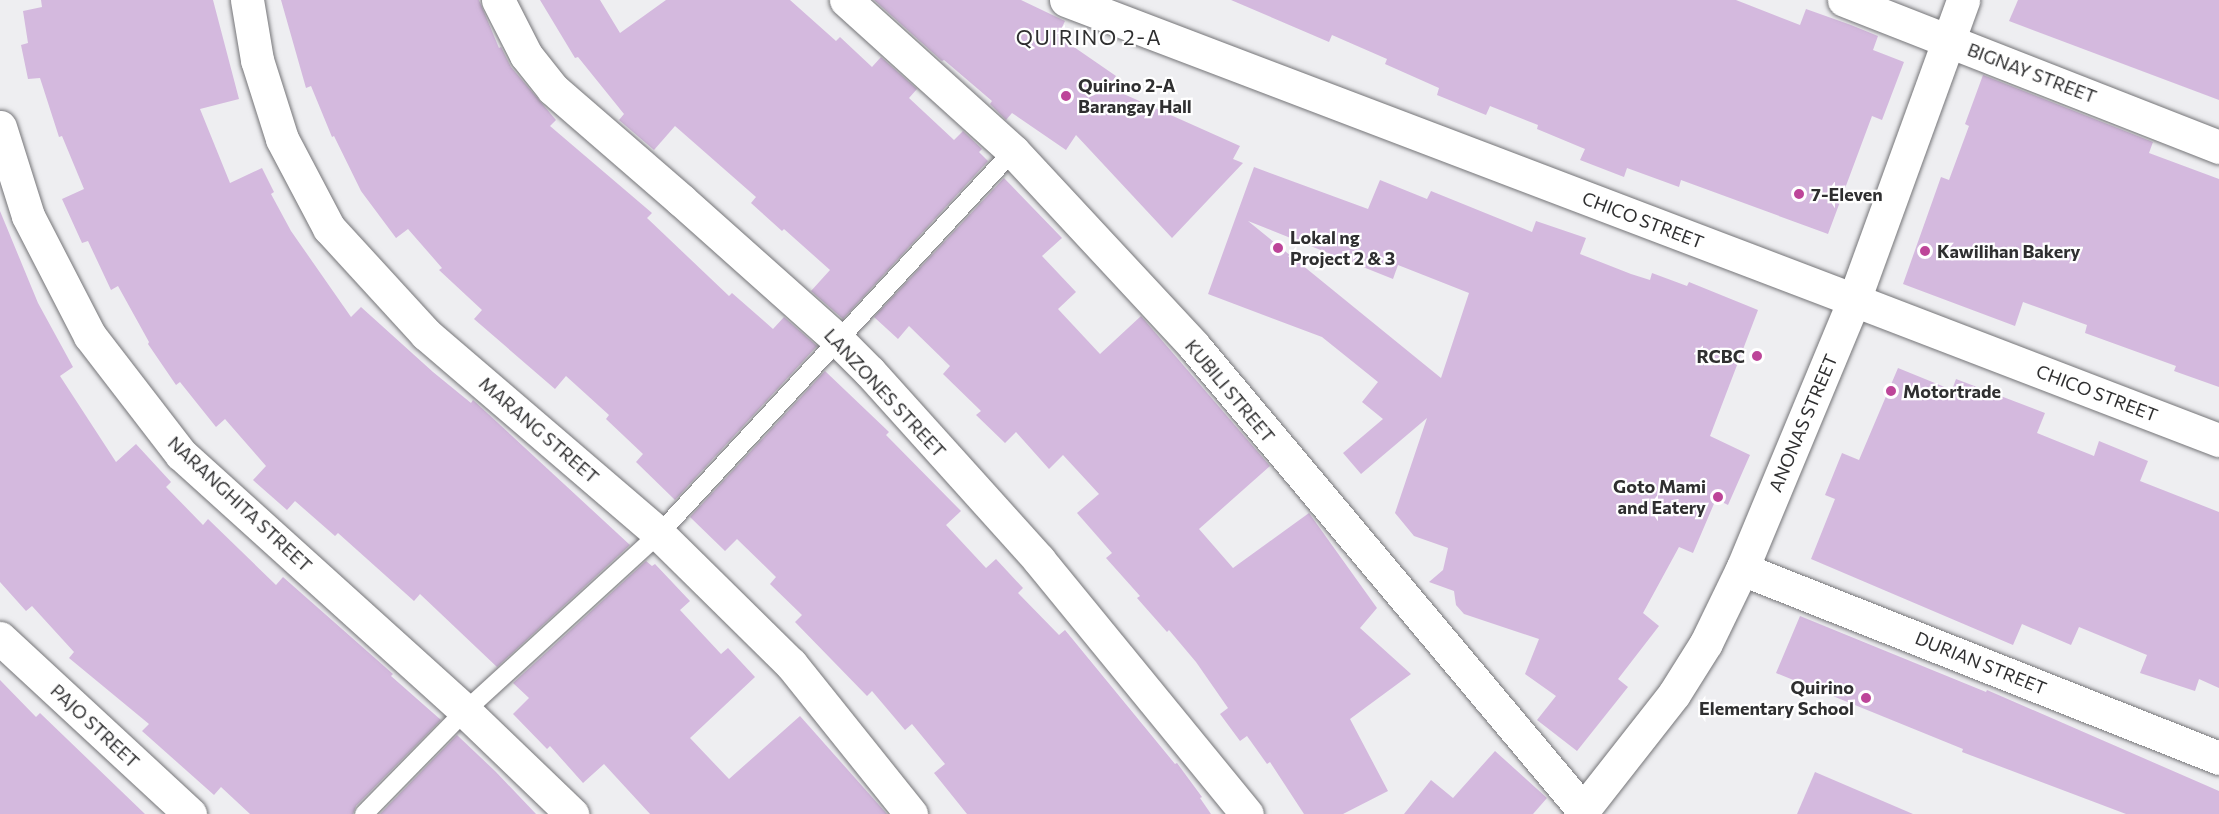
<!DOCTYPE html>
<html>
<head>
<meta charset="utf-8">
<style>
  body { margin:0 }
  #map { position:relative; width:2219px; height:814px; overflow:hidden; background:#eeeef1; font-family:Commissioner,sans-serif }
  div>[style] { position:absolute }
  .building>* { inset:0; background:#d4b9de }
  .roads { filter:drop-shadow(0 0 2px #757578) drop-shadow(0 0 2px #757578) }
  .lane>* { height:18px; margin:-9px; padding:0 9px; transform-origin:9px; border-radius:9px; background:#fff }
  .street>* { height:33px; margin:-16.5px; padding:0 16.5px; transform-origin:16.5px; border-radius:16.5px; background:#fff }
  .secondary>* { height:33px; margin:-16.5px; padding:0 16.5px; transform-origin:16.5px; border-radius:16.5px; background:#fff }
  .dots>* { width:16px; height:16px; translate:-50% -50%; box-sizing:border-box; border:3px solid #fff; border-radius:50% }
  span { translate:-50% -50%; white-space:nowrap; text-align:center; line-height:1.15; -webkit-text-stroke:4.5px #fff; paint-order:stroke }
  .street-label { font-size:18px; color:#2f2f30 }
  .poi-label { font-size:18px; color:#2f2f30; font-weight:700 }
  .left { translate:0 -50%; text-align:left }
  .right { translate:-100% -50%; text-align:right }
  .quarter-label { font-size:21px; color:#2f2f30; letter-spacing:1.5px }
</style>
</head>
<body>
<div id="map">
  <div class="building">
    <div style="clip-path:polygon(41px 0,213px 0,239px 99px,200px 109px,230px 183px,262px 168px,274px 192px,271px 194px,291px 231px,351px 317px,361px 307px,433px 372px,471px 403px,473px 400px,485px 411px,630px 545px,497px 667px,420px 594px,414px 601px,338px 533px,335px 536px,295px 501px,287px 510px,253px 480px,266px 466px,225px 419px,216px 427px,180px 382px,176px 385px,148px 344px,149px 342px,118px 286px,111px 290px,88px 241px,82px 243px,62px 199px,84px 189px,62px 136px,59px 137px,40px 78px,28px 79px,21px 45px,28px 43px,23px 11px,42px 7px)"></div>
    <div style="clip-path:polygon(281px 0,479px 0,499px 48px,501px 47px,511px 67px,556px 120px,550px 126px,652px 213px,647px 218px,729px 296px,732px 293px,773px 329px,784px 317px,817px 346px,675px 500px,636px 462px,643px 454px,606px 419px,609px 415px,566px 376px,555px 389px,474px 319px,482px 310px,439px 270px,442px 268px,408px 229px,396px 238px,361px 191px,334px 136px,332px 137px,311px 86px,306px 88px)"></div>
    <div style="clip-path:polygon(540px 0,600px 0,620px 33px,666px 0,790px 0,836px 41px,840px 37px,872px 67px,881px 57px,917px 89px,909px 98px,954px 140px,963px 131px,982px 149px,979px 152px,988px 161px,843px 319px,811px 291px,830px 270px,784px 229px,782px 231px,751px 203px,756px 197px,675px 126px,654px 150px,619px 120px,624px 114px,578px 57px,575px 58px)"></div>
    <div style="clip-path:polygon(874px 0,1021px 0,1065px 21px,1058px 36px,1116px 76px,1108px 87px,1240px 146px,1233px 159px,1243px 163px,1172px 238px,1076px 135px,1066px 150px,1012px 113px,1006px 120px,990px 104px,992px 101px,944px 60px,942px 61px)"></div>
    <div style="clip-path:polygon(1231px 0,1736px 0,1800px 25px,1806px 9px,1851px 25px,1878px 36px,1873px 50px,1904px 62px,1882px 120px,1872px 116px,1828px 234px,1681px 180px,1679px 187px,1627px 168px,1624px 177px,1580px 160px,1585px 149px,1537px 129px,1538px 125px,1490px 106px,1486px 115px,1437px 95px,1439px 88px,1385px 64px,1387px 59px,1332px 35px,1329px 42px)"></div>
    <div style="clip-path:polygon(2018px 0,2219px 0,2219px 100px,2009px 21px)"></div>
    <div style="clip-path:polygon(1983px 75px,2153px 142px,2149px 153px,2219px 179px,2219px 387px,2174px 371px,2176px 366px,2085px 333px,2087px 325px,2023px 302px,2015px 326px,1903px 284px,1941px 177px,1949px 180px,1969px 126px,1965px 124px)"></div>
    <div style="clip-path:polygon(evenodd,1254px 167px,1368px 209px,1380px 180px,1427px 199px,1431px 191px,1532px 232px,1536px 221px,1586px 238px,1580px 254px,1631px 274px,1650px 280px,1652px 273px,1687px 286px,1689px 282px,1758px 310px,1710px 436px,1750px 455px,1728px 505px,1716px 499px,1693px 553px,1679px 547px,1643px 613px,1659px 626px,1618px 679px,1628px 687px,1577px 751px,1537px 720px,1556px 696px,1525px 674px,1539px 639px,1464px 614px,1456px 605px,1454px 591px,1429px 582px,1443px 570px,1448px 548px,1414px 536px,1395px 513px,1427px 418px,1361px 474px,1343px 453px,1383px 419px,1362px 402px,1378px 382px,1322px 337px,1208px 294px,1254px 167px,1248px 221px,1393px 279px,1398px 265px,1469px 293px,1441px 378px,1248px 221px)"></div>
    <div style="clip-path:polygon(1004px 178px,1062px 238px,1042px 256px,1076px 292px,1058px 309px,1100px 354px,1141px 316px,1270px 466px,1199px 529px,1233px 568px,1309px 513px,1377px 608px,1360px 628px,1411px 674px,1350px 719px,1388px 791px,1343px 814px,1304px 814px,1270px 762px,1267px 764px,1247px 736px,1240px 741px,1220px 714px,1228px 708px,1196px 662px,1169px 630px,1167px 632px,1137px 598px,1140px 596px,1106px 558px,1112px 553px,1077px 513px,1099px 494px,1063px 455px,1049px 469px,1016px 432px,1005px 443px,976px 415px,981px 411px,943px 374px,950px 366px,909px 326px,898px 339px,874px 317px)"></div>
    <div style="clip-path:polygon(0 211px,38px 303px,73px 367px,60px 376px,116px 462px,136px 444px,171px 482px,166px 487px,203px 525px,208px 519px,276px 585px,283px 577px,393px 674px,391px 676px,441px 720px,356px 806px,353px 814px,250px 814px,221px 787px,214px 795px,142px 731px,149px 724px,69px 658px,74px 652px,32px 606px,26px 611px,0 582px)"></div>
    <div style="clip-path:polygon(1898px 368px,1952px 390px,1956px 379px,2045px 413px,2037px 433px,2094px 456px,2099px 441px,2148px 461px,2140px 481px,2219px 512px,2219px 688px,2199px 679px,2195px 691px,2140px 673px,2147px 655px,2079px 627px,2071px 645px,2022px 624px,2013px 645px,1811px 559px,1835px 499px,1825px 495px,1842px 453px,1859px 460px)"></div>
    <div style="clip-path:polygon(825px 371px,889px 432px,886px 435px,961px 511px,946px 525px,986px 568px,996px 559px,1023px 588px,1018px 593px,1059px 635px,1065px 630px,1175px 764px,1177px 763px,1202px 797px,1200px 798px,1211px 814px,967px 814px,934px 773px,945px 764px,912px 724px,905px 730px,872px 691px,867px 696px,795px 622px,802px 615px,770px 584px,776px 577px,737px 539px,725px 551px,690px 517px)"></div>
    <div style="clip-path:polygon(646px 561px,652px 566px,655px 564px,690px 601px,680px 610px,721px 654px,728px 648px,755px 677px,690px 738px,729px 779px,800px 716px,887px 814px,650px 814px,604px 764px,583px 783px,550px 746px,547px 749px,513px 714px,529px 698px,513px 683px)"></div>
    <div style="clip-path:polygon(1800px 616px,1986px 692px,1987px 690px,2219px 791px,2219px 814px,2126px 814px,1962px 752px,1963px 749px,1776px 673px)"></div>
    <div style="clip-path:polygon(0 680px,36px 717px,40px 713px,145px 814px,0 814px)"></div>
    <div style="clip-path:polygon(457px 735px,496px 772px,536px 814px,380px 814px)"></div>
    <div style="clip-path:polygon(1495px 751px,1547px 798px,1533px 814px,1404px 814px,1431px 780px,1453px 798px)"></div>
    <div style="clip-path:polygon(1815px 772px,1913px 814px,1797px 814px)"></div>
  </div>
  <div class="roads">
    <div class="lane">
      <div style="left:364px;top:814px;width:144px;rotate:-45.6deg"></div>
      <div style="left:465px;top:711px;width:263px;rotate:-42.4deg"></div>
      <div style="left:659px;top:534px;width:522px;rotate:-47.25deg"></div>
    </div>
    <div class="street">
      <div style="left:247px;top:0;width:61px;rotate:80.5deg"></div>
      <div style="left:257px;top:60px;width:83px;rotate:72.4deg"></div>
      <div style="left:282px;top:139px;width:101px;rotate:62.2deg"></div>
      <div style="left:329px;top:228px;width:144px;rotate:47.5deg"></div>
      <div style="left:426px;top:334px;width:307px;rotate:40.6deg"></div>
      <div style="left:659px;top:534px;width:185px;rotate:44.6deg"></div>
      <div style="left:791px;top:664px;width:192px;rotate:51.3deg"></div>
      <div style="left:498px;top:0;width:62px;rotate:63deg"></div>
      <div style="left:526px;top:55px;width:43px;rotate:51.5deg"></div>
      <div style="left:553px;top:89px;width:169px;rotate:40.9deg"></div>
      <div style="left:681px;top:200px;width:210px;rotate:41.7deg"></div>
      <div style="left:838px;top:340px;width:45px;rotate:45deg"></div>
      <div style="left:870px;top:372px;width:253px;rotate:48deg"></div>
      <div style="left:1039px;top:560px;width:328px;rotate:50.7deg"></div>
      <div style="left:846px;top:0;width:225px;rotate:42.1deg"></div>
      <div style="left:1013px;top:151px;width:266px;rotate:47.1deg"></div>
      <div style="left:1194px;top:346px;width:605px;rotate:50.02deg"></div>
      <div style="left:1066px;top:0;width:843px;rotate:20.84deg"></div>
      <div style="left:1844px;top:0;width:403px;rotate:21.4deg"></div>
      <div style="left:0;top:127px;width:93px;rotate:72.5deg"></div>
      <div style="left:28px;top:216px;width:135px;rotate:62.7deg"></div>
      <div style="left:90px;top:336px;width:149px;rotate:52.4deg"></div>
      <div style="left:181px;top:454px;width:383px;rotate:42.1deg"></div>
      <div style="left:465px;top:711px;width:149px;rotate:43.9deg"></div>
      <div style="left:1742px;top:569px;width:513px;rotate:21.61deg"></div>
      <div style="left:0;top:638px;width:259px;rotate:42.8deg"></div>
    </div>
    <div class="secondary">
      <div style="left:1854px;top:300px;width:391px;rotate:21deg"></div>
      <div style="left:1580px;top:814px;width:152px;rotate:-51.9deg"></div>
      <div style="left:1674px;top:694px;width:60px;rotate:-57.9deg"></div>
      <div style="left:1706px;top:643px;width:82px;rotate:-64.1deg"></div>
      <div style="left:1742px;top:569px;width:291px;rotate:-67.4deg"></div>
      <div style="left:1854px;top:300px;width:319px;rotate:-70deg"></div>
    </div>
  </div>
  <div class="dots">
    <div style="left:1066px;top:96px;background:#bd4599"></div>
    <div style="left:1799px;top:194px;background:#bd4599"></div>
    <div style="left:1278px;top:248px;background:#bd4599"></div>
    <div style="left:1925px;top:251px;background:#bd4599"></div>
    <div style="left:1757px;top:356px;background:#bd4599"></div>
    <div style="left:1891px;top:391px;background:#bd4599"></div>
    <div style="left:1718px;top:497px;background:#bd4599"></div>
    <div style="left:1866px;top:698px;background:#bd4599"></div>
  </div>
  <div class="street-label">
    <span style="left:2032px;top:73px;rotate:21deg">BIGNAY STREET</span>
    <span style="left:1643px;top:220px;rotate:21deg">CHICO STREET</span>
    <span style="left:1230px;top:391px;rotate:50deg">KUBILI STREET</span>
    <span style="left:885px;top:393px;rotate:47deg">LANZONES STREET</span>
    <span style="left:2097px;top:393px;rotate:21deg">CHICO STREET</span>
    <span style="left:1803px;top:423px;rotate:-67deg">ANONAS STREET</span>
    <span style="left:539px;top:430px;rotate:41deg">MARANG STREET</span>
    <span style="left:240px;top:504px;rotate:43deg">NARANGHITA STREET</span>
    <span style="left:1981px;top:663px;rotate:22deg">DURIAN STREET</span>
    <span style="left:95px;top:726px;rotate:43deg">PAJO STREET</span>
  </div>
  <div class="poi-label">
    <span class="left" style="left:1078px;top:96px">Quirino 2-A<br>Barangay Hall</span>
    <span class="left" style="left:1811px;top:194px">7-Eleven</span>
    <span class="left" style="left:1290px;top:248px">Lokal ng<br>Project 2 &amp; 3</span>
    <span class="left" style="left:1937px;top:251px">Kawilihan Bakery</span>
    <span class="right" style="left:1745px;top:356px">RCBC</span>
    <span class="left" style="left:1903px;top:391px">Motortrade</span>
    <span class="right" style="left:1706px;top:497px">Goto Mami<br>and Eatery</span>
    <span class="right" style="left:1854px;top:698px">Quirino<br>Elementary School</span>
  </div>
  <div class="quarter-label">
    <span style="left:1089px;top:37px">QUIRINO 2-A</span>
  </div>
</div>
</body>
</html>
